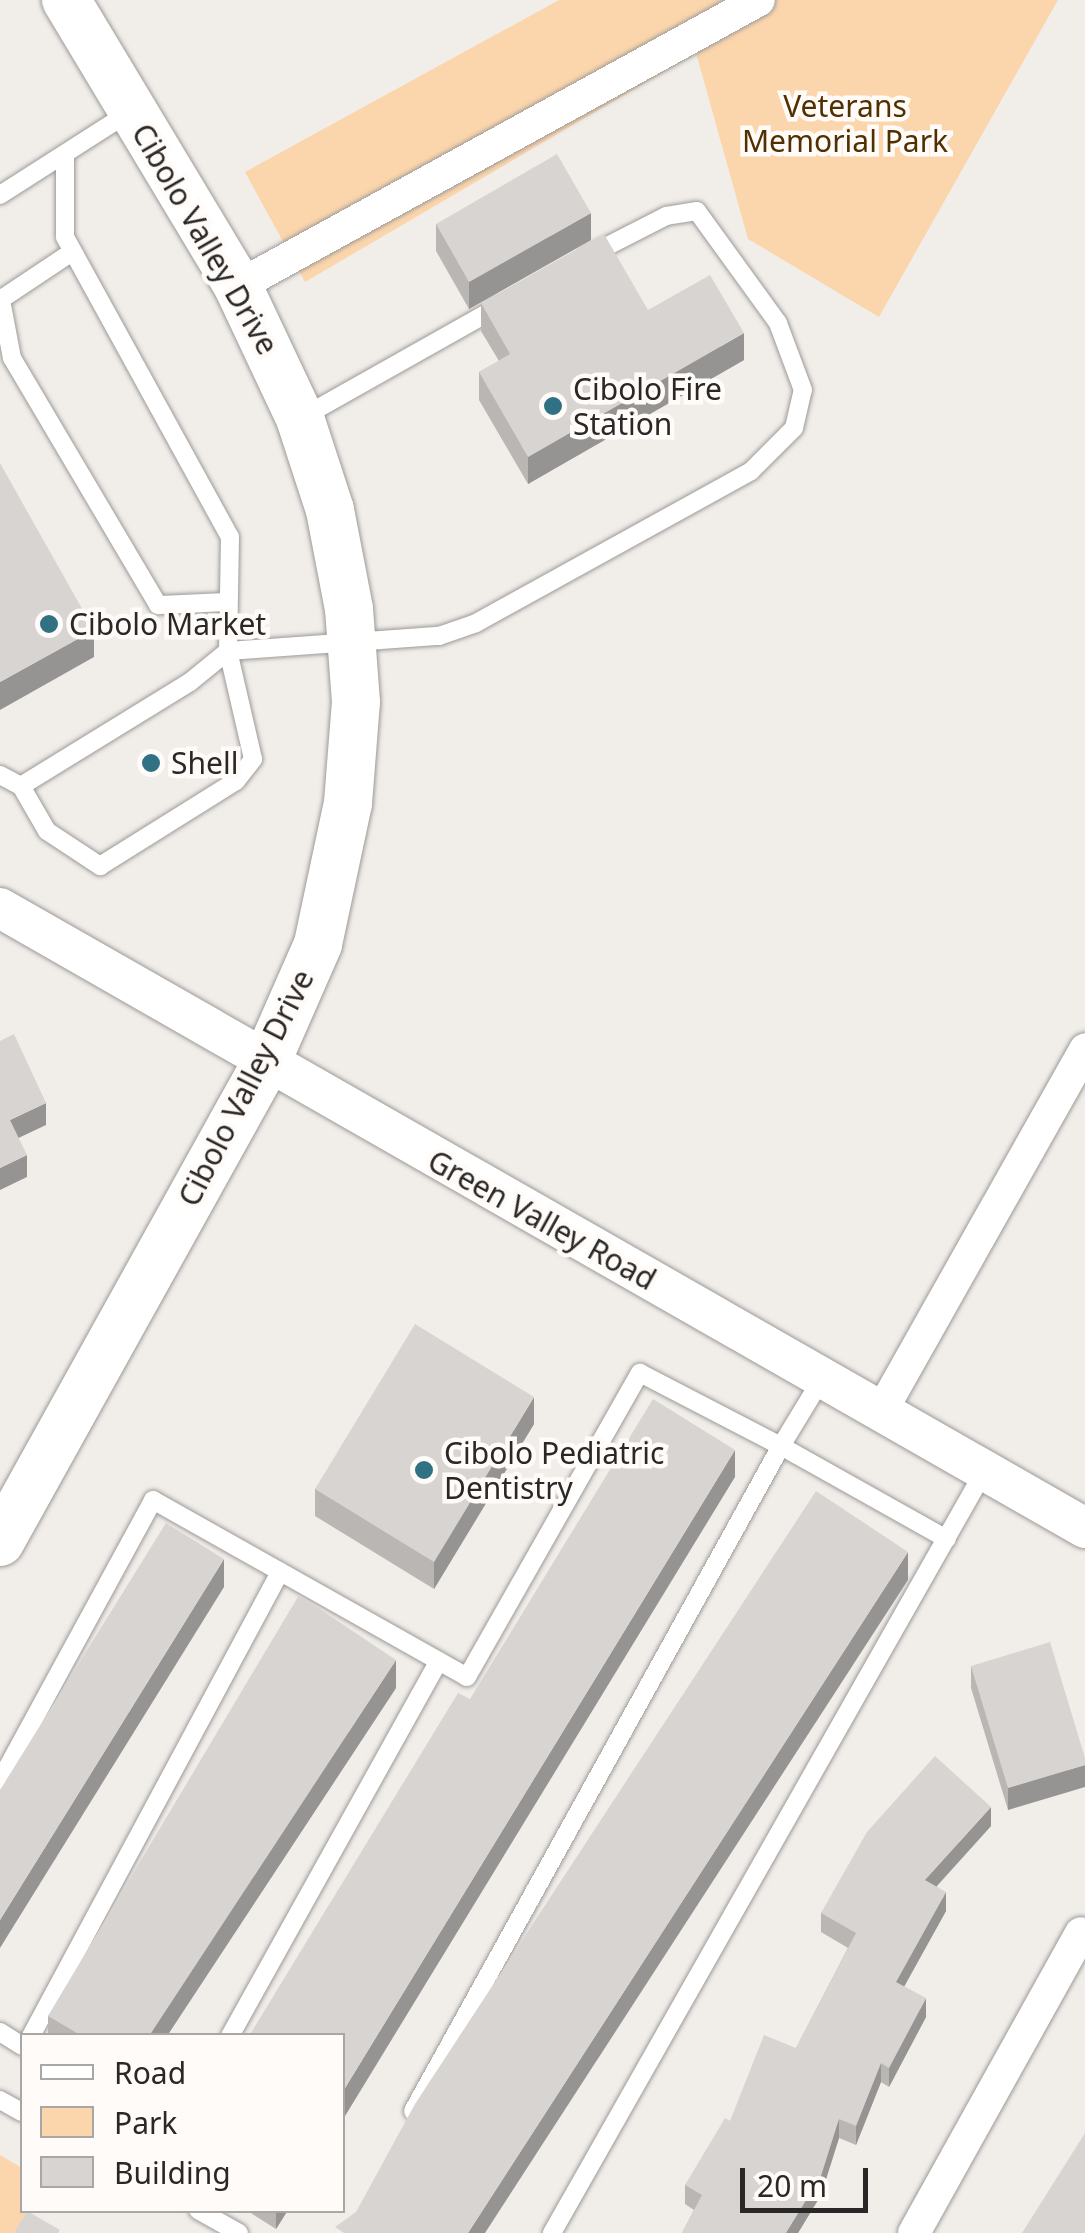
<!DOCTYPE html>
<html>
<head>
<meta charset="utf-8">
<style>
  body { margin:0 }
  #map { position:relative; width:1085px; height:2233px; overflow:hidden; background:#f1eeea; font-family:"Noto Sans",sans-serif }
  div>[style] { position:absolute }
  .green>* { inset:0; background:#fbd6ad }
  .roads { filter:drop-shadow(0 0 2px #9d9a97) drop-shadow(0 0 2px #9d9a97) }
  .service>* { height:18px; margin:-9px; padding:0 9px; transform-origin:9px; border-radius:9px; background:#fff }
  .minor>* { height:32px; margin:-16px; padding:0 16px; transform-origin:16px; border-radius:16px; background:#fff }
  .tertiary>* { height:40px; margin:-20px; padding:0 20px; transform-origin:20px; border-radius:20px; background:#fff }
  .secondary>* { height:48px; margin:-24px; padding:0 24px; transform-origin:24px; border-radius:24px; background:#fff }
  .wall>* { inset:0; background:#b9b6b4 }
  .shaded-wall>* { inset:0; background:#969492 }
  .building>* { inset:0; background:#d7d4d1 }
  .dots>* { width:28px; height:28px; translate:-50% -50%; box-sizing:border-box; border:5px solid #fffbf8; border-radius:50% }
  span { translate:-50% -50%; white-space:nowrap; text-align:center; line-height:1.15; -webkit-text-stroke:9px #fffbf8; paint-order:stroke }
  .park-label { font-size:30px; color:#512f00 }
  .street-label { font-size:30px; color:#292827 }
  .poi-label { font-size:30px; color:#292827 }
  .left { translate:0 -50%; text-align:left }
  .legend { position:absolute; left:20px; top:2033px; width:325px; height:180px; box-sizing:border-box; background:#fffbf8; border:2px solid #a9a7a4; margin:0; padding:12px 18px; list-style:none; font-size:30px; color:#292827 }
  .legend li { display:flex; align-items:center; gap:20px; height:50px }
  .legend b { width:50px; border:2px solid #a9a7a4 }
  .scale { position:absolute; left:740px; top:2168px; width:128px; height:45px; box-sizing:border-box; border:5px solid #292827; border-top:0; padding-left:12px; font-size:30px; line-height:35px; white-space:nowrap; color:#292827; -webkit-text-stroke:8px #fffbf8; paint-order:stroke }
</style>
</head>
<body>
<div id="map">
  <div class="green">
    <div style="clip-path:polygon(559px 0,1058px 0,879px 317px,748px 239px,696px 53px,305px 282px,245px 172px)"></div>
    <div style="clip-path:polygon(0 2155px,22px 2168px,27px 2211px,14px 2233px,0 2233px)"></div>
  </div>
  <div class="roads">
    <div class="service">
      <div style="left:65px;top:154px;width:83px;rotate:90deg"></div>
      <div style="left:65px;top:237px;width:342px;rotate:61.2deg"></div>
      <div style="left:230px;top:537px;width:114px;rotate:91deg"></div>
      <div style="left:228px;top:651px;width:212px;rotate:-4.1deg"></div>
      <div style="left:439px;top:636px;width:39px;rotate:-19deg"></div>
      <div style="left:476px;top:623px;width:314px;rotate:-28.9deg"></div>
      <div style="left:751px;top:471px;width:61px;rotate:-45deg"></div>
      <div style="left:794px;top:428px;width:39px;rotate:-77deg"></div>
      <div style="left:803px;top:390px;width:72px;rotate:-110.5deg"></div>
      <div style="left:778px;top:323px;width:138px;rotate:-125.9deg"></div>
      <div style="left:697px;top:211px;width:31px;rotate:171deg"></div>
      <div style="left:666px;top:216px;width:88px;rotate:152.9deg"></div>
      <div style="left:0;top:195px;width:154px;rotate:-32.6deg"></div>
      <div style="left:0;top:300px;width:87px;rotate:-33.7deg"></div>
      <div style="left:1px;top:300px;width:59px;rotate:79.3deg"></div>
      <div style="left:12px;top:358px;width:287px;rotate:59.4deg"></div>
      <div style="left:158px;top:605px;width:70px;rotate:-2.5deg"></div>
      <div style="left:301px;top:418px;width:228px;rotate:-29.4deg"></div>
      <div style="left:0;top:775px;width:24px;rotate:28deg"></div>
      <div style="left:21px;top:786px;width:52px;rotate:60deg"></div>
      <div style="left:47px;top:831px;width:64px;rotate:33.4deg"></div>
      <div style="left:100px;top:866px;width:160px;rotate:-32deg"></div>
      <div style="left:236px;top:781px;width:28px;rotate:-52deg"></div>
      <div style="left:253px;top:759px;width:111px;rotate:-103deg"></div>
      <div style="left:228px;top:651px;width:49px;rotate:140.8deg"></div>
      <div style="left:190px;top:682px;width:198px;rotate:148.4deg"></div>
      <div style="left:0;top:1781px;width:320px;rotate:-61.4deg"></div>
      <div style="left:153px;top:1500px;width:360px;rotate:29.4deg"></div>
      <div style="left:467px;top:1677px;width:350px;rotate:-60.4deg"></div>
      <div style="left:640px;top:1373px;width:159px;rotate:27.4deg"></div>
      <div style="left:781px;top:1446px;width:81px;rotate:-58.7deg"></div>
      <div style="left:0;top:2032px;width:26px;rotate:32deg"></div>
      <div style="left:31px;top:2036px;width:527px;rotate:-61.78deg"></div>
      <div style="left:230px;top:2036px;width:429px;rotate:-60.9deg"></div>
      <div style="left:0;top:2100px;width:25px;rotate:29deg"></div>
      <div style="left:413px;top:2111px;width:760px;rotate:-61.04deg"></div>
      <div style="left:781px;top:1446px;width:190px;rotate:29.3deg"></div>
      <div style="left:198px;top:2210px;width:47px;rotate:29.3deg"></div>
      <div style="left:552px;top:2233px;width:877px;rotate:-60.43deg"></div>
    </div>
    <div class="minor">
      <div style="left:238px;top:286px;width:594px;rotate:-28.76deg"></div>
      <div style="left:882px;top:1410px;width:414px;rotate:-60.6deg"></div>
      <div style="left:914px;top:2233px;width:343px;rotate:-60.9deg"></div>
    </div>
    <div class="tertiary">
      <div style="left:0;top:908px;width:1250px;rotate:29.74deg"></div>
    </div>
    <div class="secondary">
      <div style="left:0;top:1542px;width:546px;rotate:-60.95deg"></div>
      <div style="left:265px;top:1065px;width:132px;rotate:-66.3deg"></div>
      <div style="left:318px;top:944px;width:144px;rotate:-78deg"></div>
      <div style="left:348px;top:803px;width:101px;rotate:-85.5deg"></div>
      <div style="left:356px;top:702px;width:93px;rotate:-94.3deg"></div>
      <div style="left:349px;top:609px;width:101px;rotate:-100.9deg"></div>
      <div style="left:330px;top:510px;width:97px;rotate:-108.1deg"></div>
      <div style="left:300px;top:418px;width:146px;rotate:-115.2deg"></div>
      <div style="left:238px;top:286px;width:334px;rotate:-121deg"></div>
    </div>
  </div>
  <div class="wall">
    <div style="clip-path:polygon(436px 224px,591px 240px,469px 309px,436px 251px)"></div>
    <div style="clip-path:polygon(481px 303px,648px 310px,744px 360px,528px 484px,479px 400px,479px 372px,499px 361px,481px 331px)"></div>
    <div style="clip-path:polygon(534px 1424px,434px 1589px,315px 1516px,315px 1489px)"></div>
    <div style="clip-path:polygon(971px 1666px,1085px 1758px,1008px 1810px,971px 1688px)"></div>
    <div style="clip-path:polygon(396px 1688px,167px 2036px,48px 2036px,48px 2016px)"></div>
    <div style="clip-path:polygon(991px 1826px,937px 1886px,946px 1911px,904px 1987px,926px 2017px,889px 2087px,881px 2082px,856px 2145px,839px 2138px,821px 2195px,798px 2233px,682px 2233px,694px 2210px,685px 2204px,685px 2185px,730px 2121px,796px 2048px,848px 1948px,821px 1932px,821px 1913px)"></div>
    <div style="clip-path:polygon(246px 2210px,288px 2210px,276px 2229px)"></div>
  </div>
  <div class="shaded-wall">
    <div style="clip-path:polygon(591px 213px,591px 240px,469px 309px,469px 282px)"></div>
    <div style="clip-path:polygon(744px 333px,744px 360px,528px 484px,528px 457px)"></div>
    <div style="clip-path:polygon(94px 630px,94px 657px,0 710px,0 682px)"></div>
    <div style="clip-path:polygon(46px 1103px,46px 1125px,10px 1142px,10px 1120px)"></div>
    <div style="clip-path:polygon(27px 1155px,27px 1177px,0 1190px,0 1168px)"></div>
    <div style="clip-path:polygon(534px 1397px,534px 1424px,434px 1589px,434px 1562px)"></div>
    <div style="clip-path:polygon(735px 1450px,735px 1477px,342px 2121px,342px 2093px)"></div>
    <div style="clip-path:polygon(908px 1552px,908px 1580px,485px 2233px,468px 2233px)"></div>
    <div style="clip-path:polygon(224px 1559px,224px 1587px,0 1948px,0 1920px)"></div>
    <div style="clip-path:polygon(396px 1660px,396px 1688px,167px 2036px,149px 2036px)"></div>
    <div style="clip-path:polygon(1085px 1765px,1085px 1787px,1008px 1810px,1008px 1788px)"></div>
    <div style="clip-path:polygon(991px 1807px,991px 1826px,925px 1899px,925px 1880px)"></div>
    <div style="clip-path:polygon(946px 1892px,946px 1911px,896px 2001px,896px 1982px)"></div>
    <div style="clip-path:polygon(926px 1998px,926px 2017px,889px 2087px,889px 2068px)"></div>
    <div style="clip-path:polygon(881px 2063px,881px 2082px,856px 2145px,856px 2126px)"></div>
    <div style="clip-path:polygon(839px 2119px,839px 2138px,821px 2195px,798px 2233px,786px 2233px)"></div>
    <div style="clip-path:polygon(276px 2210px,288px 2210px,276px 2229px)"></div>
  </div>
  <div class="building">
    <div style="clip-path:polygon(557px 154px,591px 213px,469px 282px,436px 224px)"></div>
    <div style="clip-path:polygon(604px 234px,648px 310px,710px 275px,744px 333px,528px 457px,479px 372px,510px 354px,481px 303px)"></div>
    <div style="clip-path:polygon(0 463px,94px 630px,0 682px)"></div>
    <div style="clip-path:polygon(14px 1034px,46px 1103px,10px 1120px,27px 1155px,0 1168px,0 1041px)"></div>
    <div style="clip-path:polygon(415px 1324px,534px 1397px,434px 1562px,315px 1489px)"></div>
    <div style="clip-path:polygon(653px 1399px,735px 1450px,342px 2093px,342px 2036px,249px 2036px,458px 1693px,470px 1699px)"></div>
    <div style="clip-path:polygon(816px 1491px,908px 1552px,468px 2233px,344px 2233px,335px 2227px,356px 2212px,415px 2104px)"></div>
    <div style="clip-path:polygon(166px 1523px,224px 1559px,0 1920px,0 1790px)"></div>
    <div style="clip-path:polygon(299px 1595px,396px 1660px,149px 2036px,82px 2036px,48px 2016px)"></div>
    <div style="clip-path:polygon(1050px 1642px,1085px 1758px,1085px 1765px,1008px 1788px,971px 1666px)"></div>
    <div style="clip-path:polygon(935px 1756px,991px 1807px,925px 1880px,946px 1892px,896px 1982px,926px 1998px,889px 2068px,881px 2063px,856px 2126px,839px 2119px,821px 2176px,786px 2233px,682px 2233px,702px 2195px,685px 2185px,725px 2118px,730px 2121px,764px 2035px,796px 2048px,856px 1933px,821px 1913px,867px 1832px)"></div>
    <div style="clip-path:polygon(1085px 2133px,1085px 2233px,1022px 2233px)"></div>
    <div style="clip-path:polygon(27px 2211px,60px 2230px,58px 2233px,14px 2233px)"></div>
  </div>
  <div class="dots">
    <div style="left:553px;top:406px;background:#307284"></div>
    <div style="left:49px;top:624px;background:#307284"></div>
    <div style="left:151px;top:763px;background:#307284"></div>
    <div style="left:424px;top:1470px;background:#307284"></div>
  </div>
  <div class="park-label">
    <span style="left:845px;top:123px">Veterans<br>Memorial Park</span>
  </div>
  <div class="street-label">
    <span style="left:205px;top:239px;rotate:60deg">Cibolo Valley Drive</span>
    <span style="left:246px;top:1088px;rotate:-63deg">Cibolo Valley Drive</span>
    <span style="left:542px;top:1220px;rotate:29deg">Green Valley Road</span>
  </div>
  <div class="poi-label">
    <span class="left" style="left:573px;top:406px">Cibolo Fire<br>Station</span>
    <span class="left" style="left:69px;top:624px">Cibolo Market</span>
    <span class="left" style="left:171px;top:763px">Shell</span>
    <span class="left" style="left:444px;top:1470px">Cibolo Pediatric<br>Dentistry</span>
  </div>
  <ul class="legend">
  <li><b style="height:12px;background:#fff"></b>Road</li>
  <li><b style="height:28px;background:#fbd6ad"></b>Park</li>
  <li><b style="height:28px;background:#d7d4d1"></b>Building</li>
  </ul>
  <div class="scale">20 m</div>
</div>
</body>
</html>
